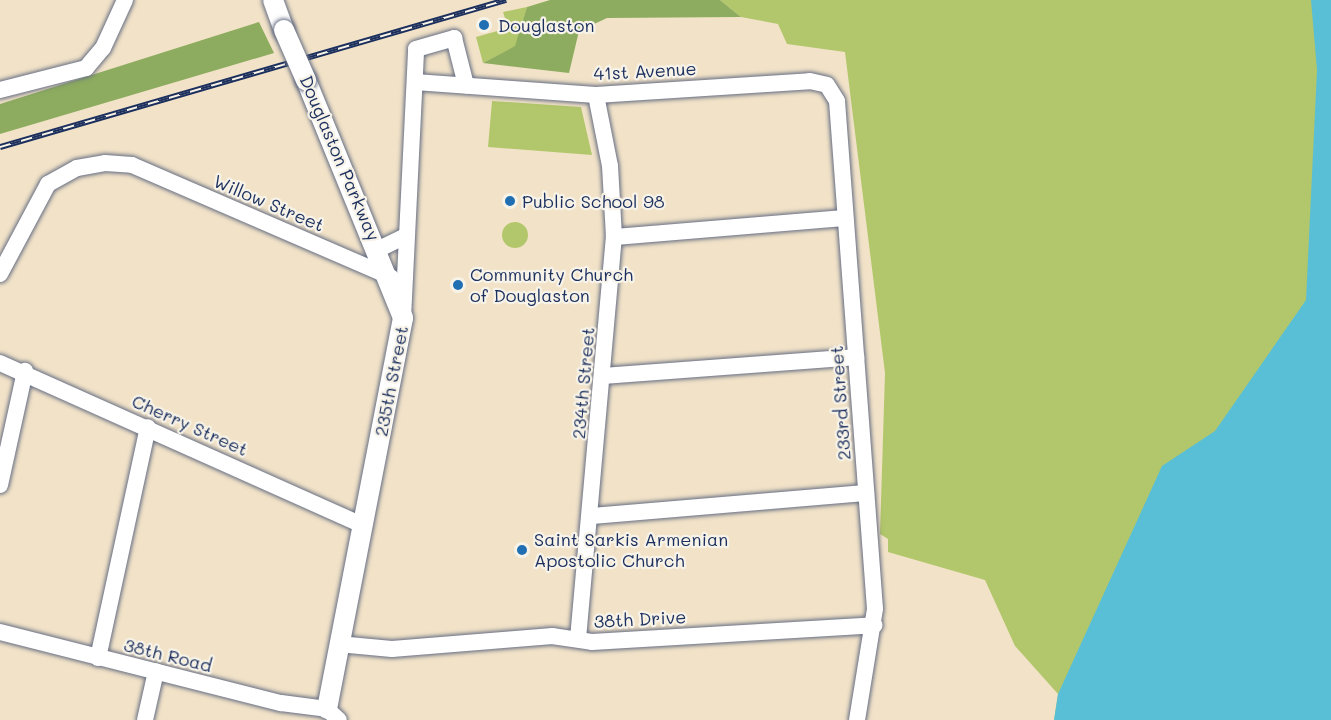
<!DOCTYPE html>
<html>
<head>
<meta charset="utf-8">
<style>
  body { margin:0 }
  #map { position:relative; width:1331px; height:720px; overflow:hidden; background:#f2e3c8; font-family:Mali,sans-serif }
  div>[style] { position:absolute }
  .green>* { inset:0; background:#b2c76b }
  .round { border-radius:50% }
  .forest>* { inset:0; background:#8dac5f }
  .water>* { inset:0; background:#59bfd7 }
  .roads { filter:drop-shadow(0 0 2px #666e83) drop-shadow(0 0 2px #666e83) }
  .minor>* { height:16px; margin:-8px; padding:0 8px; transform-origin:8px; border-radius:8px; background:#fff }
  .major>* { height:20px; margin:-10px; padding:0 10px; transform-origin:10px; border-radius:10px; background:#fff }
  .rail>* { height:6px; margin-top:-3px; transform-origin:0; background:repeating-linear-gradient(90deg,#f7f3e8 0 11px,#1b2f5e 0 22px); box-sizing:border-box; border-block:2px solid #1b2f5e }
  .bridges { filter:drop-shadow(0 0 2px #666e83) drop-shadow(0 0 2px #666e83) }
  .major-bridge>* { height:20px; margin:-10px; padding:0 10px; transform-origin:10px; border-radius:10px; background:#fff }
  .dots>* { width:16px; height:16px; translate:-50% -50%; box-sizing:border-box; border:3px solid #f7f3e8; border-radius:50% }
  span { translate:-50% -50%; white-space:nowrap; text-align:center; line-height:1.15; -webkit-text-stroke:4.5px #f7f3e8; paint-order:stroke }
  .poi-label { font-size:18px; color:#1b2f5e }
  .left { translate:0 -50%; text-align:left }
  .street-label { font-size:18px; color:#1b2f5e }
</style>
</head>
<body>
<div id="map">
  <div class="green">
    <div style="clip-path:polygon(720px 0,1322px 0,1331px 46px,1331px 440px,1054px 720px,1058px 694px,1015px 646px,985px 580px,888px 552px,888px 539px,880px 534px,885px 373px,845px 52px,787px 44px,778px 24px,741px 17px)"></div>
    <div style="clip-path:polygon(527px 7px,516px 46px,483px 63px,476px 37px,508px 28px,503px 12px)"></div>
    <div style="clip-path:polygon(492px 101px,581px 107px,592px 155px,488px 147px)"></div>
    <div class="round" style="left:502px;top:222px;width:26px;height:26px"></div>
  </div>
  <div class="forest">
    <div style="clip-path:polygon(550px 0,720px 0,741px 17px,607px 18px,579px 31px,569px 73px,483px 63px,515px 46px,527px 7px)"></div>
    <div style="clip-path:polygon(259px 22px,274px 53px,0 134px,0 104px)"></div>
  </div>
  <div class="water">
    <div style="clip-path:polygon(1311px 0,1331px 0,1331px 720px,1054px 720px,1058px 694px,1162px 466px,1215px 431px,1306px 300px,1317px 70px)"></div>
  </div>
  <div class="roads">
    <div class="minor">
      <div style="left:415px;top:82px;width:181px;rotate:4.1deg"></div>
      <div style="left:596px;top:95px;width:214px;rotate:-3.7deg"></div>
      <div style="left:810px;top:81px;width:17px;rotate:13deg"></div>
      <div style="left:827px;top:85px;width:19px;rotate:58deg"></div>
      <div style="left:837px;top:101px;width:509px;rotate:85.72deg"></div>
      <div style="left:875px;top:609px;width:112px;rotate:99.2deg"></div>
      <div style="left:0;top:90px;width:89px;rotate:-14.3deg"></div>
      <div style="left:86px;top:68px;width:26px;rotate:-50deg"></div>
      <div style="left:103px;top:48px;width:53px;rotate:-65.4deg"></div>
      <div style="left:614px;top:237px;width:232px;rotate:-4.7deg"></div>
      <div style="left:379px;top:249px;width:30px;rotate:-26deg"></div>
      <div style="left:0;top:274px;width:102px;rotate:-61.9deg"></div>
      <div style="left:48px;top:184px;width:33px;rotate:-29deg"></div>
      <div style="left:77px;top:168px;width:28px;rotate:-10deg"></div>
      <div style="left:105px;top:163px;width:27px;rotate:4deg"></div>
      <div style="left:132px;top:165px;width:282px;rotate:23.4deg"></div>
      <div style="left:403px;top:318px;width:269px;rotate:-87.2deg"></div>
      <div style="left:416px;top:49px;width:40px;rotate:-16deg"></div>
      <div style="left:454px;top:38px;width:49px;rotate:75.7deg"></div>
      <div style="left:0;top:363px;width:398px;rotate:24.1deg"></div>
      <div style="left:604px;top:376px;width:253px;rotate:-4.3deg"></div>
      <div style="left:0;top:485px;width:117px;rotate:-77.6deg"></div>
      <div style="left:591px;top:516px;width:276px;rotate:-4.8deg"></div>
      <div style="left:0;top:632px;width:290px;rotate:14.2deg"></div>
      <div style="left:281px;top:703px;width:46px;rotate:7.4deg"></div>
      <div style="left:327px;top:709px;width:16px;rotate:43deg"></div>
      <div style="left:578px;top:639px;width:404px;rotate:-84.9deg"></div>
      <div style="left:614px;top:237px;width:71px;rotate:-93.2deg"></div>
      <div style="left:610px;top:166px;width:72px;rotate:-101.2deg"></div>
      <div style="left:338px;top:644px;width:54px;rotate:5.3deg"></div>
      <div style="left:392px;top:649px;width:161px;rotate:-4.6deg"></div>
      <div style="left:552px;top:636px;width:40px;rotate:8.5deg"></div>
      <div style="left:592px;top:642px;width:283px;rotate:-3.4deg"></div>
      <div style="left:98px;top:658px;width:236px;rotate:-77.8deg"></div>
      <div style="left:145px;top:720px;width:50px;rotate:-77.3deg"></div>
    </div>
    <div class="major">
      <div style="left:273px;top:0;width:32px;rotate:70deg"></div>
      <div style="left:306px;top:80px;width:257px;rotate:67.8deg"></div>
      <div style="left:403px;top:318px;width:398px;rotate:101deg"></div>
    </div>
  </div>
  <div class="rail">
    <div style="left:0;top:147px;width:527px;rotate:-16.2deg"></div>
  </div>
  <div class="bridges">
    <div class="major-bridge">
      <div style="left:284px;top:30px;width:55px;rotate:66.3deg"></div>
    </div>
  </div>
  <div class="dots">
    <div style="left:484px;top:25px;background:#1f6fb2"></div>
    <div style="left:510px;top:201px;background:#1f6fb2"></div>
    <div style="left:458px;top:285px;background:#1f6fb2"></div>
    <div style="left:522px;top:550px;background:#1f6fb2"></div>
  </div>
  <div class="poi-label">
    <span class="left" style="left:498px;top:25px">Douglaston</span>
    <span class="left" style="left:522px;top:201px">Public School 98</span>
    <span class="left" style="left:470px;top:285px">Community Church<br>of Douglaston</span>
    <span class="left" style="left:534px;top:550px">Saint Sarkis Armenian<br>Apostolic Church</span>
  </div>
  <div class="street-label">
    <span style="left:645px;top:71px;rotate:-3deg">41st Avenue</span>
    <span style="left:340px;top:158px;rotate:67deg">Douglaston Parkway</span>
    <span style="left:269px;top:203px;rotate:23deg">Willow Street</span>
    <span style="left:391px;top:381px;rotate:-79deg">235th Street</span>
    <span style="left:583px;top:383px;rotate:-85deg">234th Street</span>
    <span style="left:840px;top:403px;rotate:-94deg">233rd Street</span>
    <span style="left:190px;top:425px;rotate:24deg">Cherry Street</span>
    <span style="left:640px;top:619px;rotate:-3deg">38th Drive</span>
    <span style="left:168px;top:655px;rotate:14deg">38th Road</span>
  </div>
</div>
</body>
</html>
